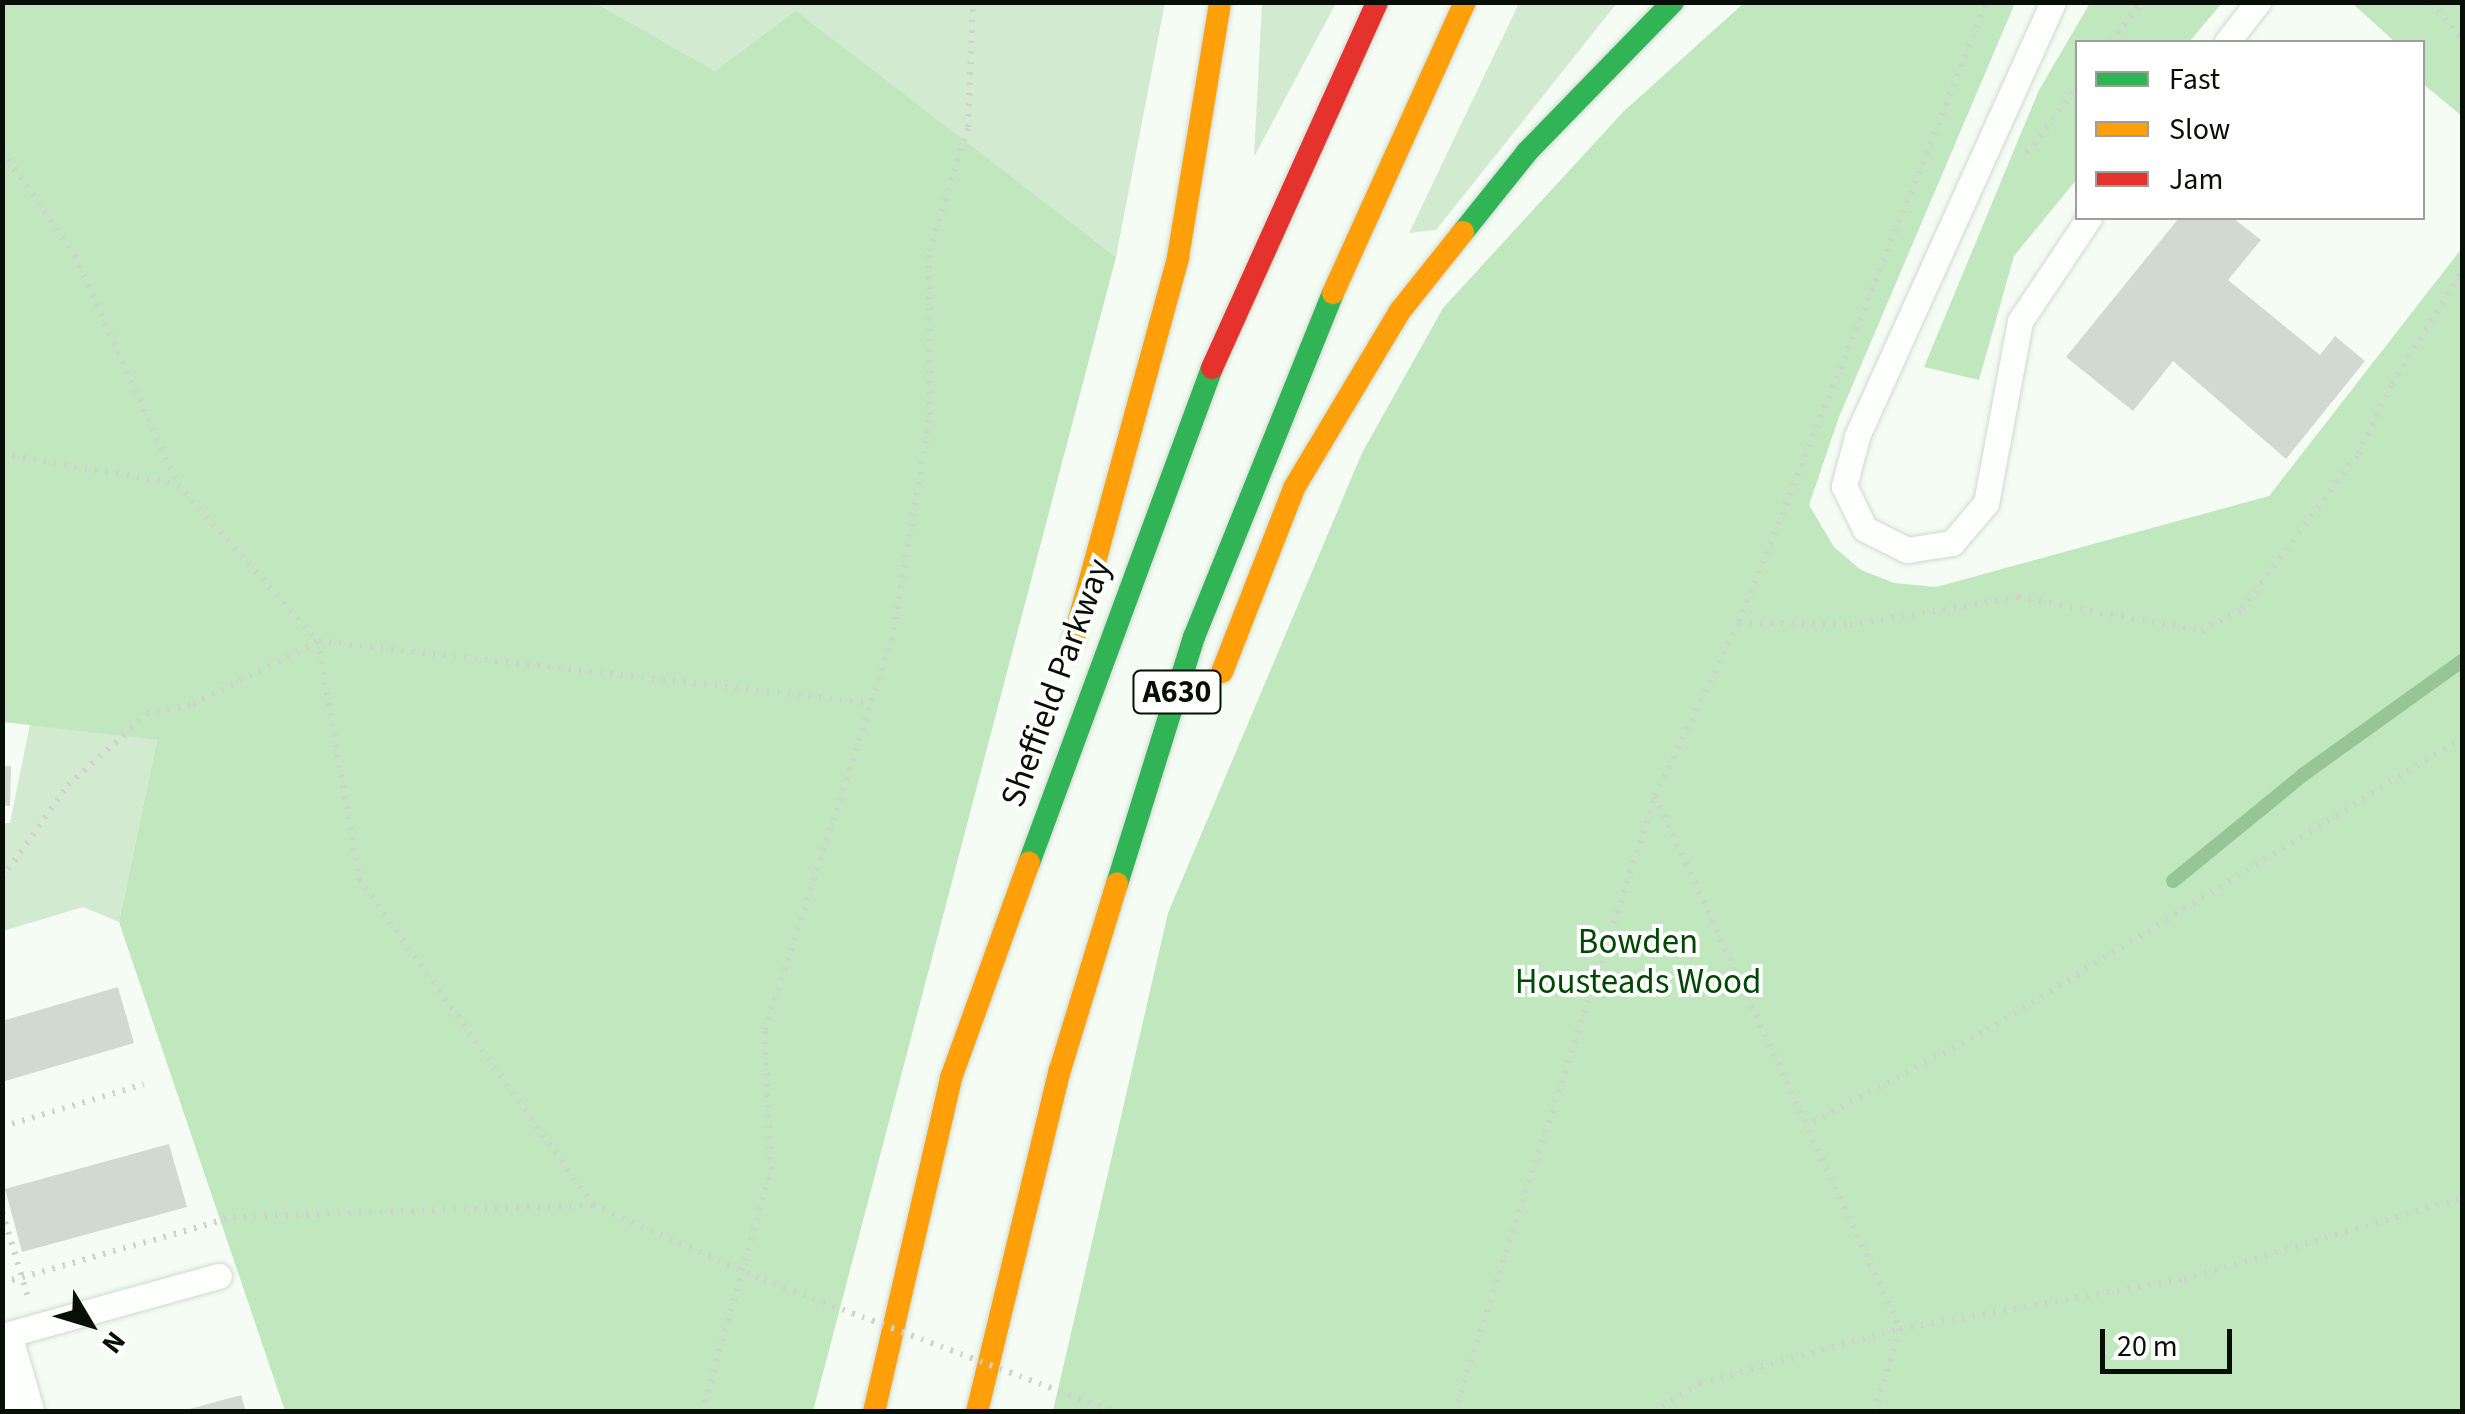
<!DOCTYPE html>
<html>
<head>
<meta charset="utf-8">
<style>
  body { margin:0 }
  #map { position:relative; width:2465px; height:1414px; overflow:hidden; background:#f4fcf4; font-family:"Source Sans 3",sans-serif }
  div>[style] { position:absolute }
  .green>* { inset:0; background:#d2ebd0 }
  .forest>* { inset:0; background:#c0e7be }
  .stream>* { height:14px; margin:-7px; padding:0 7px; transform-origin:7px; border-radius:7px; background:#97c595 }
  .building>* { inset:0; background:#d2d9d1 }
  .path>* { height:6px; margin-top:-3px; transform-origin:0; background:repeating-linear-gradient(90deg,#cfd2cf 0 2.5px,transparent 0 10.5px) }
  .roads { filter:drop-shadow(0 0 2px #d1d9d1) drop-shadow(0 0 2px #d1d9d1) }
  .lane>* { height:25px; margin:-12.5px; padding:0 12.5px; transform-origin:12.5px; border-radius:12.5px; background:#fdfffd }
  .street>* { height:48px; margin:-24px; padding:0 24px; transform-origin:24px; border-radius:24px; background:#fdfffd }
  .fast>* { height:22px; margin:-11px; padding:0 11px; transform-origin:11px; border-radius:11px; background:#30b455 }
  .slow>* { height:22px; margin:-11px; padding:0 11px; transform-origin:11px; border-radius:11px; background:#ff9f0a }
  .jam>* { height:22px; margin:-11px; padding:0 11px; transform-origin:11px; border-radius:11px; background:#e5322d }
  .path-bridge>* { height:6px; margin-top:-3px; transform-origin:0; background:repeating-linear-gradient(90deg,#cfd2cf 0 2.5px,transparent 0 10.5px) }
  span { translate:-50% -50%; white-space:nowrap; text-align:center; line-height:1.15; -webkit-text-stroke:8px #fff; paint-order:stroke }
  .shield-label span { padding:2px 8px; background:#fff; border:2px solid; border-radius:8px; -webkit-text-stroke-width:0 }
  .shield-label { font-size:32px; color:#080f07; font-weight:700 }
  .street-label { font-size:35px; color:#080f07 }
  .park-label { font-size:35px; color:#024804 }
  .frame { position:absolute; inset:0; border:5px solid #080f07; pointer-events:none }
  .legend { position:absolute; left:2075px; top:40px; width:350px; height:180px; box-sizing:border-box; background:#fff; border:2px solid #9c9f9c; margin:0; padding:12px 18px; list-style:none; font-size:30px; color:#080f07 }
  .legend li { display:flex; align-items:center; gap:20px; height:50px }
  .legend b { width:50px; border:2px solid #9c9f9c }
  .north { position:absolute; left:40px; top:1274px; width:100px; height:100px; -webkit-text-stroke:8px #fff; paint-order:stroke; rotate:128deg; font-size:28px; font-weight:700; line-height:40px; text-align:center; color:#080f07 }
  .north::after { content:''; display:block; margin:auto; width:35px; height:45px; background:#080f07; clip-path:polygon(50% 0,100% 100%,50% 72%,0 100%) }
  .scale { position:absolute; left:2100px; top:1329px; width:132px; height:45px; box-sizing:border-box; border:5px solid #080f07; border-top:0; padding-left:12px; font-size:30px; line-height:35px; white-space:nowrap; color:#080f07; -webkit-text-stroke:8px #fff; paint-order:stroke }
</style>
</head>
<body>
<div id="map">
  <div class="green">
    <div style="clip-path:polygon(596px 3px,1165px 3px,1116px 257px,796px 12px,715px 71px)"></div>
    <div style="clip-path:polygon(1262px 3px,1336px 3px,1254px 157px)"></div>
    <div style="clip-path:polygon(1519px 3px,1617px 3px,1436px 230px,1409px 233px)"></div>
    <div style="clip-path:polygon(30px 724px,157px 740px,119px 922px,83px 907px,3px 931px,3px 823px,10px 823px)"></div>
  </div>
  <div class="forest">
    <div style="clip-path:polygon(1745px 2px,2015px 3px,1839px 417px,1809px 505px,1834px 547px,1861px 570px,1894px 583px,1936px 587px,2269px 496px,2462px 248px,2462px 1411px,1053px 1411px,1168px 913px,1362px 453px,1443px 308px,1623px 112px)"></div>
    <div style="clip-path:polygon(2px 3px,596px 3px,715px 71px,796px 11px,1116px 257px,813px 1411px,285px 1411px,119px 922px,157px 740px,3px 722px)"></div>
    <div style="clip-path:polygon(2090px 3px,2222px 3px,2189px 42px,2078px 42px,2077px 179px,2014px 256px,1979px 380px,1924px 367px,2039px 90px)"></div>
    <div style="clip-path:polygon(2352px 3px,2462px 3px,2462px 116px,2423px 84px,2422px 42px,2395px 42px)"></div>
  </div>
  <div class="stream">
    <div style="left:2173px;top:881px;width:169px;rotate:-39.2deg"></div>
    <div style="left:2304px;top:774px;width:194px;rotate:-35.6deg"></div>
  </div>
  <div class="building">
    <div style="clip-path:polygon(2179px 218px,2233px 218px,2261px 240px,2228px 280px,2320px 355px,2335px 336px,2365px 361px,2286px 459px,2173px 361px,2133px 411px,2066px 357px)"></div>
    <div style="clip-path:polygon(2px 766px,11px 766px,10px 806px,2px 805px)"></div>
    <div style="clip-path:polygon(118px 987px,134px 1043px,2px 1082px,2px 1021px)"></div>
    <div style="clip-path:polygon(169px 1144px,187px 1207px,22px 1252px,5px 1189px)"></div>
    <div style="clip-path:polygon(241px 1395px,246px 1412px,186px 1412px,186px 1410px)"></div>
  </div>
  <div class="path">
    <div style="left:2431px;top:2px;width:48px;rotate:50deg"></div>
    <div style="left:2111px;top:42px;width:51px;rotate:-52.2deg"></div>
    <div style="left:2px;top:151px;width:128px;rotate:55.2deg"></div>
    <div style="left:75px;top:256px;width:251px;rotate:65.8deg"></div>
    <div style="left:178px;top:485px;width:210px;rotate:48.1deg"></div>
    <div style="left:318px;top:641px;width:242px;rotate:80.2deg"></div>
    <div style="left:359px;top:879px;width:401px;rotate:54.3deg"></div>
    <div style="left:593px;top:1205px;width:187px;rotate:23.7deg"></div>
    <div style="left:2027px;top:153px;width:84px;rotate:-52.7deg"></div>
    <div style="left:2px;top:454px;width:178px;rotate:9.7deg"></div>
    <div style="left:1739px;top:622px;width:668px;rotate:-68.2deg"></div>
    <div style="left:1655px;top:796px;width:587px;rotate:65.31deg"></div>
    <div style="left:1900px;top:1329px;width:87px;rotate:107.4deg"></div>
    <div style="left:2px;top:878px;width:114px;rotate:-54.6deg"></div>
    <div style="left:68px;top:785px;width:106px;rotate:-41.9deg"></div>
    <div style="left:147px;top:714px;width:47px;rotate:-12.3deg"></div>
    <div style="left:193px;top:704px;width:140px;rotate:-26.7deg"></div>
    <div style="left:318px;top:641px;width:557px;rotate:6.39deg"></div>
    <div style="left:1813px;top:1122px;width:197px;rotate:-27.9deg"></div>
    <div style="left:1987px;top:1030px;width:558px;rotate:-31.58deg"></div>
    <div style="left:2px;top:1127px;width:148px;rotate:-16.8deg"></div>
    <div style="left:2px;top:1212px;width:89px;rotate:73deg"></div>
    <div style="left:2px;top:1283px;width:240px;rotate:-15.9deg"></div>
    <div style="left:233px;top:1217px;width:359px;rotate:-1.9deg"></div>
    <div style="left:702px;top:1412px;width:252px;rotate:-74.1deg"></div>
    <div style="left:771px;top:1170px;width:140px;rotate:-92.5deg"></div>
    <div style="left:765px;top:1030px;width:410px;rotate:-72deg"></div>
    <div style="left:892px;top:640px;width:228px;rotate:-80.4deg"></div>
    <div style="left:930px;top:415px;width:164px;rotate:-90.3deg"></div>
    <div style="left:929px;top:251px;width:130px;rotate:-72.5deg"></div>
    <div style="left:968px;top:127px;width:125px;rotate:-87.7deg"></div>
    <div style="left:1454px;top:1412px;width:648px;rotate:-71.93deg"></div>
    <div style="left:1655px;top:796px;width:193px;rotate:-64.2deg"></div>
    <div style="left:1739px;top:622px;width:111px;rotate:1.5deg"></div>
    <div style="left:1850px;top:625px;width:170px;rotate:-9.5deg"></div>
    <div style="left:2018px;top:597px;width:186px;rotate:10.5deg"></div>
    <div style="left:2201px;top:631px;width:47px;rotate:-28.2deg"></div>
    <div style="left:2242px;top:609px;width:194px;rotate:-53.2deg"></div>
    <div style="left:2358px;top:454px;width:78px;rotate:-64.1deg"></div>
    <div style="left:2392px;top:384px;width:133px;rotate:-58.2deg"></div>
    <div style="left:1653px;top:1412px;width:55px;rotate:-31.7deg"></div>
    <div style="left:1700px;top:1383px;width:207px;rotate:-15.1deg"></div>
    <div style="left:1900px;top:1329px;width:288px;rotate:-10deg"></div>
    <div style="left:2184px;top:1279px;width:290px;rotate:-16.2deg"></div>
  </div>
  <div class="roads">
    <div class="lane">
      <div style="left:2053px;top:2px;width:477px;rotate:114.3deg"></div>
      <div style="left:1857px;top:437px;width:51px;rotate:104.9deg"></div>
      <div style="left:1844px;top:486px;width:48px;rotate:64deg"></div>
      <div style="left:1865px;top:529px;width:47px;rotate:26.6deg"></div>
      <div style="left:1907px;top:550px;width:46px;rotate:-8.8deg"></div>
      <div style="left:1952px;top:543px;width:52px;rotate:-49.6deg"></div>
      <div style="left:1986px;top:503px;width:185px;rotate:-79.4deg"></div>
      <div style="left:2020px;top:321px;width:124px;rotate:-56.2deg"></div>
      <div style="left:2227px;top:42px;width:51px;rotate:-52.2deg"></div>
      <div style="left:2px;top:1336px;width:225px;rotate:-15.5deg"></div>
    </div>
    <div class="street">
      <div style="left:2px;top:1350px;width:65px;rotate:73.8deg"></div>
    </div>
    <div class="fast">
      <div style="left:1463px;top:232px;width:102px;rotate:-51.3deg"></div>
      <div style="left:1527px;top:152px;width:209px;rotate:-45.8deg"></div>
      <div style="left:1029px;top:863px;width:528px;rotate:-69.71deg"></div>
      <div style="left:1117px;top:884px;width:259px;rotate:-72.7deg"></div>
      <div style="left:1194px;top:637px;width:371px;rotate:-68deg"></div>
    </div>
    <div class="slow">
      <div style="left:1333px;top:293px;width:320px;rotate:-65.6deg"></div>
      <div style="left:1073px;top:642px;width:399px;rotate:-74.7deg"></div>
      <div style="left:1178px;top:257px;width:258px;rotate:-80.6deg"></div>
      <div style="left:1222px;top:672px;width:198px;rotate:-68.6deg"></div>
      <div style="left:1294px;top:488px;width:206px;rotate:-59.1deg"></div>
      <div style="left:1400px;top:311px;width:101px;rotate:-51.4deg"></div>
      <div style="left:874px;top:1412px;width:343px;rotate:-77deg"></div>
      <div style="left:951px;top:1078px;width:229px;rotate:-70.1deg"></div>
      <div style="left:977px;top:1412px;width:352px;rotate:-76.4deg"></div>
      <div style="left:1060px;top:1070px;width:195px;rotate:-73deg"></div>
    </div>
    <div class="jam">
      <div style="left:1212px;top:368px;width:401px;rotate:-65.7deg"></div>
    </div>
  </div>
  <div class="path-bridge">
    <div style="left:764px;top:1280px;width:376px;rotate:20.6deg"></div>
  </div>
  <div class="shield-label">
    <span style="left:1177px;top:692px">A630</span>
  </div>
  <div class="street-label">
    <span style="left:1056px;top:683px;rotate:-70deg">Sheffield Parkway</span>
  </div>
  <div class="park-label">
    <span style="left:1638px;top:962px">Bowden<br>Housteads Wood</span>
  </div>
  <div class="frame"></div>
  <ul class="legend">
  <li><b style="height:12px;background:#30b455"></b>Fast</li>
  <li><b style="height:12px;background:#ff9f0a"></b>Slow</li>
  <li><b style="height:12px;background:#e5322d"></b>Jam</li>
  </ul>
  <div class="north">N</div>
  <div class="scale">20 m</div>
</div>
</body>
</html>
